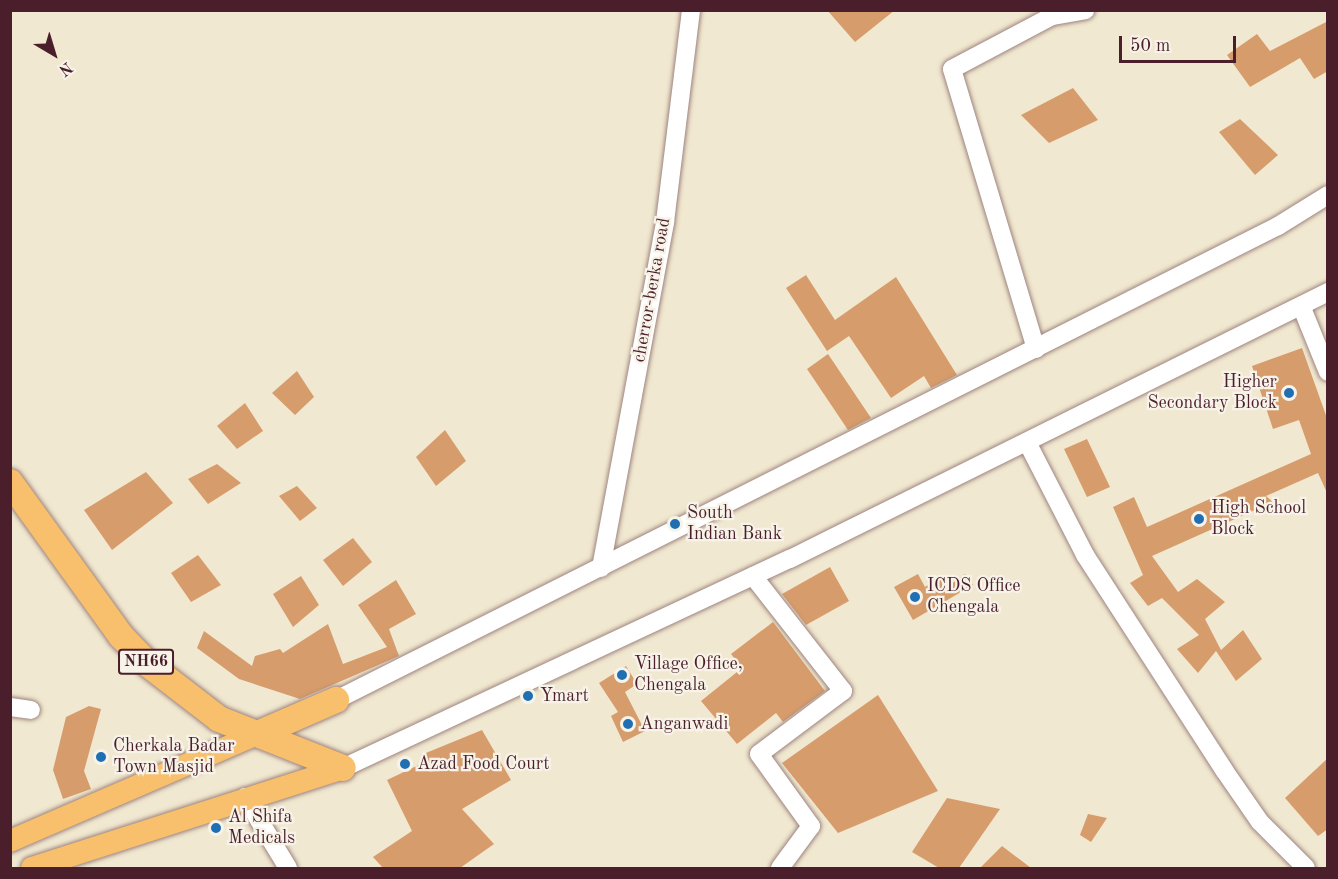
<!DOCTYPE html>
<html>
<head>
<meta charset="utf-8">
<style>
  body { margin:0 }
  #map { position:relative; width:1338px; height:879px; overflow:hidden; background:#f1e8d1; font-family:"Old Standard TT",serif }
  div>[style] { position:absolute }
  .building>* { inset:0; background:#d79c6b }
  .roads { filter:drop-shadow(0 0 2px #9e847e) drop-shadow(0 0 2px #9e847e) }
  .minor>* { height:18px; margin:-9px; padding:0 9px; transform-origin:9px; border-radius:9px; background:#fff }
  .major>* { height:22px; margin:-11px; padding:0 11px; transform-origin:11px; border-radius:11px; background:#f8bf6c }
  .highway>* { height:26px; margin:-13px; padding:0 13px; transform-origin:13px; border-radius:13px; background:#f8bf6c }
  .dots>* { width:16px; height:16px; translate:-50% -50%; box-sizing:border-box; border:3px solid #f7f3e8; border-radius:50% }
  span { translate:-50% -50%; white-space:nowrap; text-align:center; line-height:1.15; -webkit-text-stroke:4.5px #f7f3e8; paint-order:stroke }
  .shield-label span { padding:2px 4px; background:#f7f3e8; border:2px solid; border-radius:4px; -webkit-text-stroke-width:0 }
  .shield-label { font-size:16px; color:#4a1f2b; font-weight:700 }
  .street-label { font-size:18px; color:#4a1f2b }
  .poi-label { font-size:18px; color:#4a1f2b }
  .right { translate:-100% -50%; text-align:right }
  .left { translate:0 -50%; text-align:left }
  .frame { position:absolute; inset:0; border:12px solid #4a1f2b; pointer-events:none }
  .north { position:absolute; left:24px; top:24px; width:60px; height:60px; -webkit-text-stroke:4px #f7f3e8; paint-order:stroke; rotate:142deg; font-size:16px; font-weight:700; line-height:24px; text-align:center; color:#4a1f2b }
  .north::after { content:''; display:block; margin:auto; width:21px; height:27px; background:#4a1f2b; clip-path:polygon(50% 0,100% 100%,50% 72%,0 100%) }
  .scale { position:absolute; left:1119px; top:36px; width:117px; height:27px; box-sizing:border-box; border:3px solid #4a1f2b; border-top:0; padding-left:8px; font-size:18px; line-height:21px; white-space:nowrap; color:#4a1f2b; -webkit-text-stroke:4px #f7f3e8; paint-order:stroke }
</style>
</head>
<body>
<div id="map">
  <div class="building">
    <div style="clip-path:polygon(827px 10px,895px 10px,855px 42px)"></div>
    <div style="clip-path:polygon(1328px 21px,1328px 71px,1314px 79px,1300px 58px,1250px 87px,1227px 55px,1257px 34px,1270px 51px)"></div>
    <div style="clip-path:polygon(1073px 88px,1098px 120px,1049px 143px,1021px 115px)"></div>
    <div style="clip-path:polygon(1240px 119px,1278px 155px,1255px 175px,1219px 132px)"></div>
    <div style="clip-path:polygon(806px 275px,835px 320px,896px 277px,957px 375px,931px 388px,924px 376px,891px 398px,849px 336px,827px 351px,786px 288px)"></div>
    <div style="clip-path:polygon(1302px 348px,1328px 421px,1328px 495px,1318px 473px,1266px 496px,1273px 502px,1152px 556px,1178px 592px,1197px 579px,1225px 602px,1205px 619px,1221px 650px,1243px 630px,1262px 659px,1236px 681px,1216px 651px,1198px 673px,1177px 649px,1199px 635px,1162px 598px,1148px 606px,1130px 583px,1143px 575px,1113px 507px,1134px 497px,1147px 527px,1311px 454px,1299px 420px,1273px 429px,1252px 366px)"></div>
    <div style="clip-path:polygon(828px 354px,871px 418px,848px 430px,807px 369px)"></div>
    <div style="clip-path:polygon(297px 371px,314px 397px,295px 415px,272px 393px)"></div>
    <div style="clip-path:polygon(245px 403px,263px 431px,237px 449px,217px 426px)"></div>
    <div style="clip-path:polygon(445px 430px,466px 461px,436px 486px,416px 457px)"></div>
    <div style="clip-path:polygon(1087px 439px,1110px 487px,1087px 497px,1064px 449px)"></div>
    <div style="clip-path:polygon(217px 464px,241px 483px,208px 504px,188px 479px)"></div>
    <div style="clip-path:polygon(146px 472px,173px 503px,112px 550px,84px 510px)"></div>
    <div style="clip-path:polygon(297px 486px,317px 508px,300px 521px,279px 496px)"></div>
    <div style="clip-path:polygon(353px 538px,372px 562px,343px 586px,323px 560px)"></div>
    <div style="clip-path:polygon(198px 555px,221px 585px,191px 602px,171px 573px)"></div>
    <div style="clip-path:polygon(830px 567px,849px 601px,806px 625px,782px 594px)"></div>
    <div style="clip-path:polygon(918px 574px,925px 587px,940px 577px,947px 587px,965px 574px,973px 585px,913px 620px,894px 587px)"></div>
    <div style="clip-path:polygon(301px 576px,319px 605px,293px 627px,273px 594px)"></div>
    <div style="clip-path:polygon(396px 580px,416px 614px,389px 629px,399px 656px,300px 699px,239px 679px,197px 648px,204px 631px,252px 666px,255px 656px,280px 649px,283px 653px,328px 624px,343px 664px,387px 647px,358px 605px)"></div>
    <div style="clip-path:polygon(773px 622px,825px 691px,783px 722px,776px 713px,737px 744px,701px 701px,742px 668px,731px 654px)"></div>
    <div style="clip-path:polygon(626px 666px,637px 684px,625px 692px,645px 731px,623px 742px,611px 716px,618px 712px,599px 683px)"></div>
    <div style="clip-path:polygon(878px 695px,938px 791px,838px 833px,782px 763px)"></div>
    <div style="clip-path:polygon(89px 706px,101px 709px,84px 771px,91px 789px,63px 799px,53px 770px,66px 717px)"></div>
    <div style="clip-path:polygon(482px 730px,511px 780px,462px 809px,494px 844px,460px 868px,383px 868px,373px 857px,412px 831px,387px 780px,427px 761px,421px 755px)"></div>
    <div style="clip-path:polygon(1328px 758px,1328px 829px,1318px 836px,1285px 798px)"></div>
    <div style="clip-path:polygon(947px 798px,1000px 809px,959px 868px,939px 868px,912px 852px)"></div>
    <div style="clip-path:polygon(1088px 814px,1107px 818px,1091px 842px,1080px 835px)"></div>
    <div style="clip-path:polygon(1002px 846px,1031px 868px,980px 868px)"></div>
  </div>
  <div class="roads">
    <div class="minor">
      <div style="left:1302px;top:308px;width:69px;rotate:67.9deg"></div>
      <div style="left:1036px;top:349px;width:292px;rotate:-106.7deg"></div>
      <div style="left:952px;top:69px;width:113px;rotate:-27.9deg"></div>
      <div style="left:1052px;top:16px;width:34px;rotate:-10deg"></div>
      <div style="left:1027px;top:442px;width:127px;rotate:62.8deg"></div>
      <div style="left:1085px;top:555px;width:256px;rotate:57.1deg"></div>
      <div style="left:1224px;top:770px;width:63px;rotate:55.3deg"></div>
      <div style="left:1260px;top:822px;width:65px;rotate:45deg"></div>
      <div style="left:601px;top:568px;width:352px;rotate:-79.5deg"></div>
      <div style="left:665px;top:222px;width:214px;rotate:-83deg"></div>
      <div style="left:753px;top:576px;width:146px;rotate:52deg"></div>
      <div style="left:843px;top:691px;width:105px;rotate:143.1deg"></div>
      <div style="left:759px;top:754px;width:89px;rotate:54.2deg"></div>
      <div style="left:811px;top:826px;width:52px;rotate:126.4deg"></div>
      <div style="left:336px;top:700px;width:1055px;rotate:-26.71deg"></div>
      <div style="left:1278px;top:226px;width:59px;rotate:-31.8deg"></div>
      <div style="left:10px;top:707px;width:21px;rotate:8deg"></div>
      <div style="left:343px;top:768px;width:493px;rotate:-25.1deg"></div>
      <div style="left:790px;top:559px;width:601px;rotate:-26.39deg"></div>
      <div style="left:245px;top:797px;width:83px;rotate:58.8deg"></div>
    </div>
    <div class="major">
      <div style="left:10px;top:841px;width:272px;rotate:-23.4deg"></div>
      <div style="left:32px;top:868px;width:327px;rotate:-17.8deg"></div>
    </div>
    <div class="highway">
      <div style="left:10px;top:482px;width:190px;rotate:54.2deg"></div>
      <div style="left:121px;top:636px;width:40px;rotate:46deg"></div>
      <div style="left:149px;top:665px;width:88px;rotate:37.6deg"></div>
      <div style="left:219px;top:719px;width:133px;rotate:21.6deg"></div>
      <div style="left:260px;top:733px;width:83px;rotate:-23.5deg"></div>
    </div>
  </div>
  <div class="dots">
    <div style="left:1289px;top:393px;background:#1f6fb2"></div>
    <div style="left:1199px;top:519px;background:#1f6fb2"></div>
    <div style="left:675px;top:524px;background:#1f6fb2"></div>
    <div style="left:915px;top:597px;background:#1f6fb2"></div>
    <div style="left:622px;top:675px;background:#1f6fb2"></div>
    <div style="left:528px;top:696px;background:#1f6fb2"></div>
    <div style="left:628px;top:724px;background:#1f6fb2"></div>
    <div style="left:101px;top:757px;background:#1f6fb2"></div>
    <div style="left:405px;top:764px;background:#1f6fb2"></div>
    <div style="left:216px;top:828px;background:#1f6fb2"></div>
  </div>
  <div class="shield-label">
    <span style="left:146px;top:662px">NH66</span>
  </div>
  <div class="street-label">
    <span style="left:652px;top:290px;rotate:-80deg">cherror-berka road</span>
  </div>
  <div class="poi-label">
    <span class="right" style="left:1277px;top:393px">Higher<br>Secondary Block</span>
    <span class="left" style="left:1211px;top:519px">High School<br>Block</span>
    <span class="left" style="left:687px;top:524px">South<br>Indian Bank</span>
    <span class="left" style="left:927px;top:597px">ICDS Office<br>Chengala</span>
    <span class="left" style="left:634px;top:675px">Village Office,<br>Chengala</span>
    <span class="left" style="left:540px;top:696px">Ymart</span>
    <span class="left" style="left:640px;top:724px">Anganwadi</span>
    <span class="left" style="left:113px;top:757px">Cherkala Badar<br>Town Masjid</span>
    <span class="left" style="left:417px;top:764px">Azad Food Court</span>
    <span class="left" style="left:228px;top:828px">Al Shifa<br>Medicals</span>
  </div>
  <div class="frame"></div>
  <div class="north">N</div>
  <div class="scale">50 m</div>
</div>
</body>
</html>
